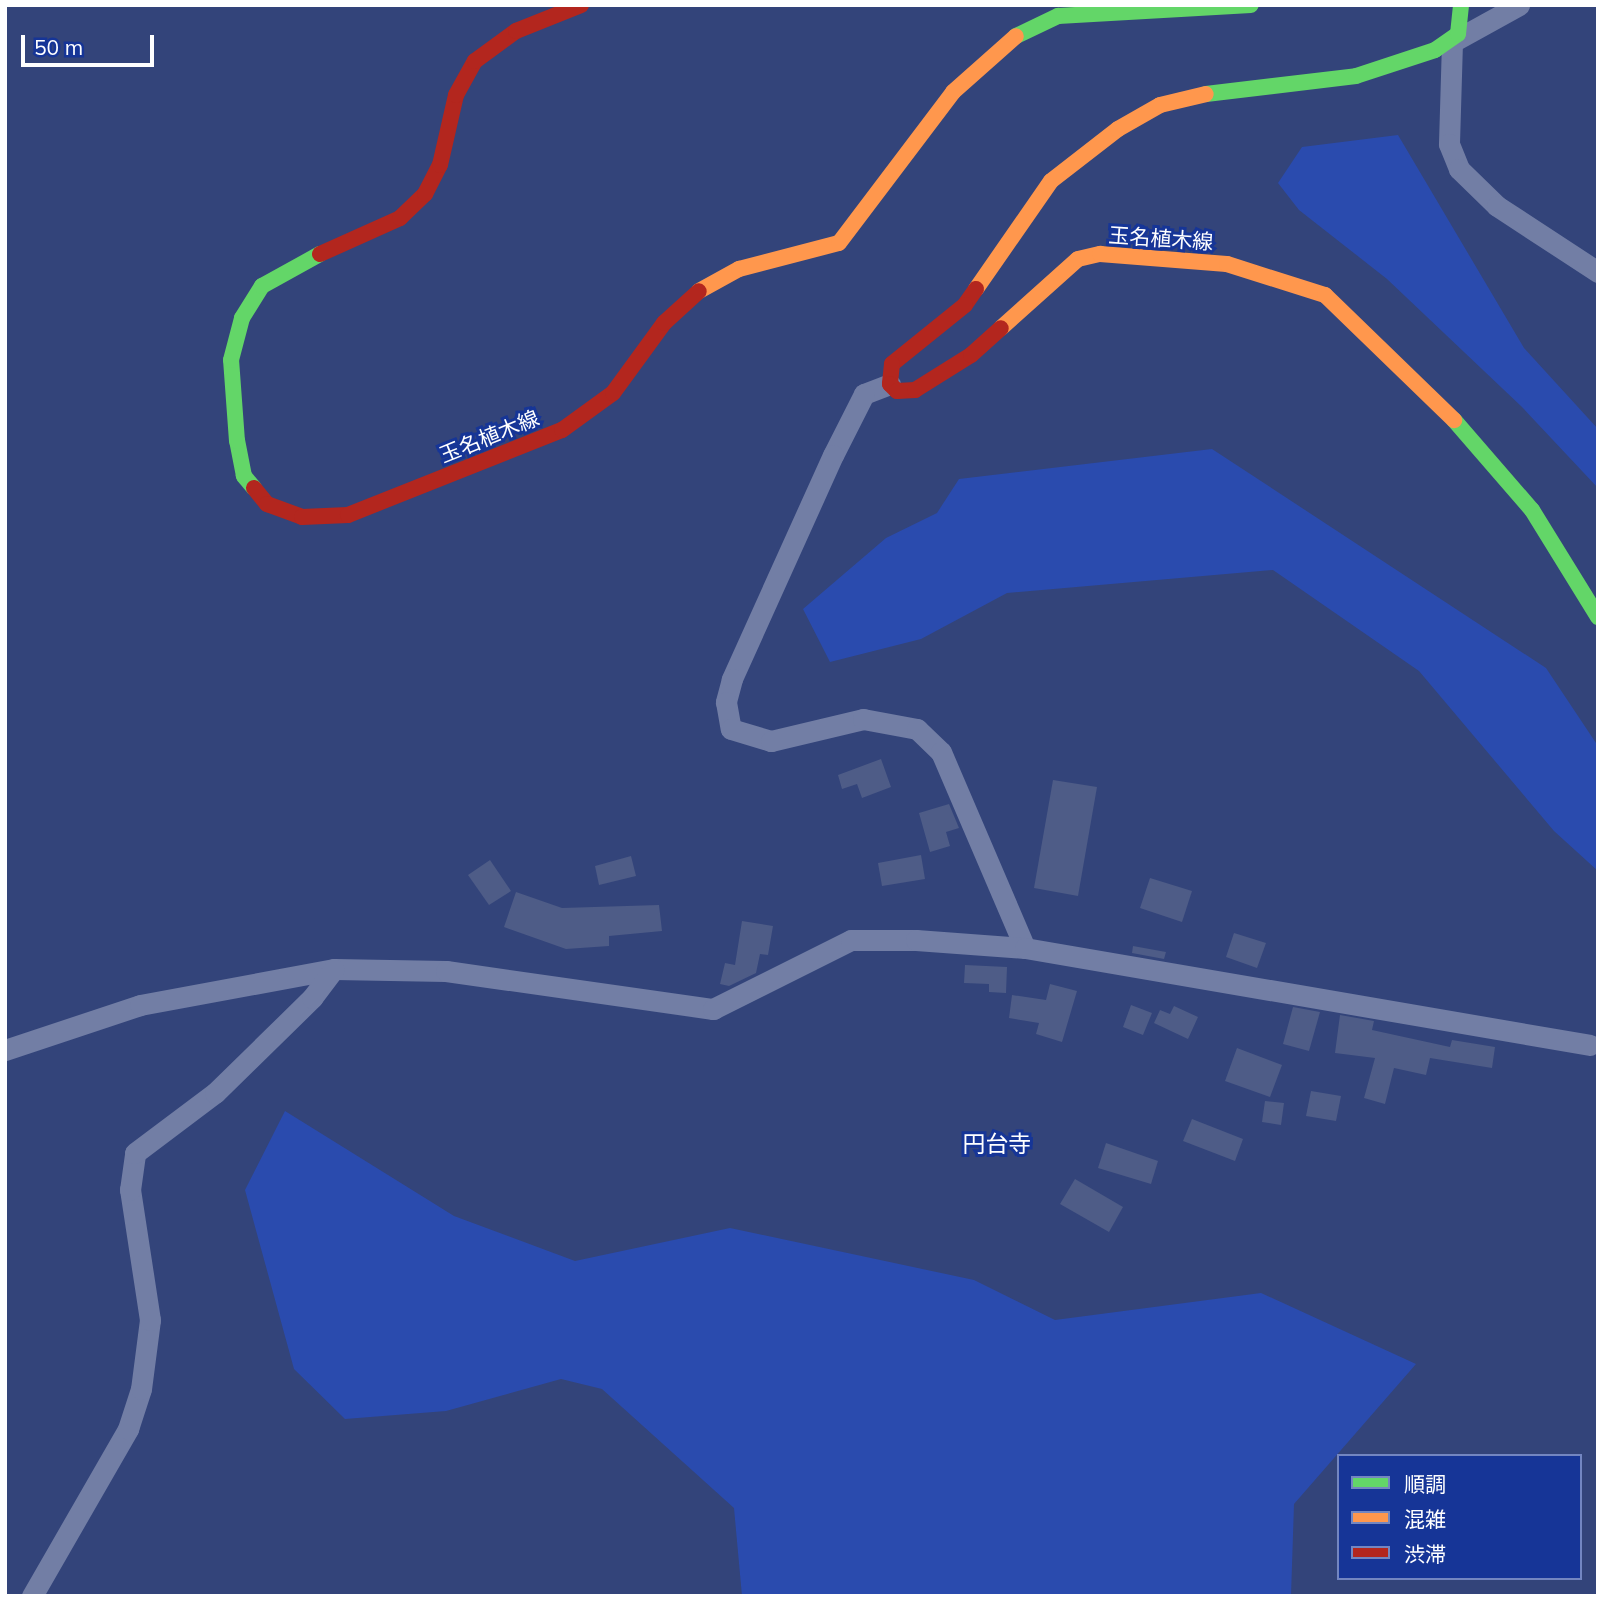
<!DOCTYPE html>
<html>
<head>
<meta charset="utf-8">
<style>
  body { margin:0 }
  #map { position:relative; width:1603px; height:1601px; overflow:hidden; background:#33447a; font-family:Mulish,"Noto Sans JP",sans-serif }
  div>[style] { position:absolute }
  .green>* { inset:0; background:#2a4bae }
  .building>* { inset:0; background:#4e5c87 }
  .street>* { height:21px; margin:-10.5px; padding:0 10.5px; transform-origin:10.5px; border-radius:10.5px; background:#727ea5 }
  .fast>* { height:16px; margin:-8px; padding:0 8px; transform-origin:8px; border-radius:8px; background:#63d668 }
  .slow>* { height:16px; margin:-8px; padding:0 8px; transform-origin:8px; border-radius:8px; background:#ff974d }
  .jam>* { height:16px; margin:-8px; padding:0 8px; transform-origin:8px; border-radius:8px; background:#b3261e }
  span { translate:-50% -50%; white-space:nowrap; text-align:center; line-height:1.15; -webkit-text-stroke:6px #163597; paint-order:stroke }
  .street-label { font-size:21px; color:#fff }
  .neighbourhood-label { font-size:23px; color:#fff }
  .frame { position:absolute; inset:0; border:7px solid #fff; pointer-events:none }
  .legend { position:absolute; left:1337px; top:1454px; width:245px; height:126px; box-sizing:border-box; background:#163597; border:2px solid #7386c1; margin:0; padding:9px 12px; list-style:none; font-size:21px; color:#fff }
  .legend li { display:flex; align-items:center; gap:14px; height:35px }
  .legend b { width:35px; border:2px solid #7386c1 }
  .scale { position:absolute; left:21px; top:35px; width:133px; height:32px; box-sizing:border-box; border:4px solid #fff; border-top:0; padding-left:9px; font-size:21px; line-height:24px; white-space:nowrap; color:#fff; -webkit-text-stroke:5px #163597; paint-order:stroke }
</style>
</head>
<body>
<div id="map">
  <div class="green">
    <div style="clip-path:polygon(1398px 135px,1524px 348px,1598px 429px,1598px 488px,1522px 407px,1387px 279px,1299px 210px,1278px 183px,1302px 147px)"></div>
    <div style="clip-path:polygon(1212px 449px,1546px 668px,1598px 746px,1598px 871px,1554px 831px,1419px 671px,1273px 570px,1007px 593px,921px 639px,830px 662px,803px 609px,886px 538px,937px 513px,959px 479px)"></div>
    <div style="clip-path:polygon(285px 1111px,454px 1216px,575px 1261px,730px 1228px,974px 1280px,1055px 1320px,1261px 1293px,1416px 1364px,1294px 1504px,1291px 1596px,742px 1596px,734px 1508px,602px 1389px,561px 1379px,446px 1411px,345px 1419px,294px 1369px,245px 1190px)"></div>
  </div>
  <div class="building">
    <div style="clip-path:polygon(881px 759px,891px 787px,862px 798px,857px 784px,842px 789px,838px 775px)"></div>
    <div style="clip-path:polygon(1053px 780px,1097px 787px,1078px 896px,1034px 888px)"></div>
    <div style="clip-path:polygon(949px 804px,959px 828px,946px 832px,950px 846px,930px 852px,919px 813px)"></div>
    <div style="clip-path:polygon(921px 855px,925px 879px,882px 886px,878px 863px)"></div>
    <div style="clip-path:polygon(631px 856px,636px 876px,599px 885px,595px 866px)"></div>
    <div style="clip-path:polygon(490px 860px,511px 891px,489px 905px,468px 875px)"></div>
    <div style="clip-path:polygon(1150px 878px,1192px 891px,1182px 922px,1140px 908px)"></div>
    <div style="clip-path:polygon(516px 892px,562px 908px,659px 905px,662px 931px,609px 936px,609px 946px,566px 949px,504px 927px)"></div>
    <div style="clip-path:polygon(742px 921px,773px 926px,768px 955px,760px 954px,756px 973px,729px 986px,720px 984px,725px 963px,735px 965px)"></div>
    <div style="clip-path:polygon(1234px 933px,1266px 943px,1257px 968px,1226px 957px)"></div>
    <div style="clip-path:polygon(1133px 946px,1166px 952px,1164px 959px,1132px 953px)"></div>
    <div style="clip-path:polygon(965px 965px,1007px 967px,1006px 993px,989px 992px,989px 984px,964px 983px)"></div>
    <div style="clip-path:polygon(1050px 984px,1077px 991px,1062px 1042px,1036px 1034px,1039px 1023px,1009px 1018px,1012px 995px,1046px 1000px)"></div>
    <div style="clip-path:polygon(1131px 1005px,1152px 1013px,1143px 1035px,1123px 1027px)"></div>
    <div style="clip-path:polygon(1174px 1006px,1198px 1017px,1188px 1039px,1154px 1023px,1160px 1010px,1170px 1014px)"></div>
    <div style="clip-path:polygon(1293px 1007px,1320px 1012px,1309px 1051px,1283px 1044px)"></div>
    <div style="clip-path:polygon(1340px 1015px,1374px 1021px,1372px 1030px,1450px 1047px,1452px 1040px,1495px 1047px,1492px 1068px,1430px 1058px,1426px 1075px,1394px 1068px,1385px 1104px,1364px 1098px,1375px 1058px,1335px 1053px)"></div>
    <div style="clip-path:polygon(1237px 1048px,1282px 1065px,1270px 1097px,1225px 1081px)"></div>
    <div style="clip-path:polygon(1311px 1091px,1341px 1096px,1336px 1121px,1306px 1116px)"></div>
    <div style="clip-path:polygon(1265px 1101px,1284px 1103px,1281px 1125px,1262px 1122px)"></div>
    <div style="clip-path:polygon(1192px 1119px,1243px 1139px,1235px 1161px,1183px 1141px)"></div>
    <div style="clip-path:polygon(1106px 1143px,1158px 1161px,1151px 1184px,1098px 1168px)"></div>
    <div style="clip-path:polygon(1075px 1179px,1123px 1207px,1109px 1232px,1060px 1204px)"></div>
  </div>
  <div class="street">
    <div style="left:1519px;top:5px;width:77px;rotate:151.1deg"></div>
    <div style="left:1452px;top:42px;width:102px;rotate:91.7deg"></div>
    <div style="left:1449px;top:144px;width:27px;rotate:68deg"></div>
    <div style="left:1459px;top:169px;width:53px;rotate:44.2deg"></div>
    <div style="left:1497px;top:206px;width:121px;rotate:33.2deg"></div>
    <div style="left:890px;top:384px;width:28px;rotate:159deg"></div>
    <div style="left:864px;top:394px;width:68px;rotate:116.9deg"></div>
    <div style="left:833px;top:455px;width:246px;rotate:114.3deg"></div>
    <div style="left:732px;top:679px;width:24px;rotate:105deg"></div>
    <div style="left:726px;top:702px;width:27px;rotate:80deg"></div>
    <div style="left:731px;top:729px;width:42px;rotate:16.7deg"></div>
    <div style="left:771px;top:741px;width:95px;rotate:-13.4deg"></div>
    <div style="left:863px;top:719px;width:55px;rotate:10.5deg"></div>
    <div style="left:917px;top:729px;width:33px;rotate:44deg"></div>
    <div style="left:941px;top:752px;width:213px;rotate:66.8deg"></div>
    <div style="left:5px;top:1050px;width:142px;rotate:-18.4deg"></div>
    <div style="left:140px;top:1005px;width:197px;rotate:-10.5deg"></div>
    <div style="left:334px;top:969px;width:112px;rotate:1deg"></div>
    <div style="left:446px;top:971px;width:270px;rotate:8.1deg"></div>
    <div style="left:713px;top:1009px;width:154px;rotate:-26.6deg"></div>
    <div style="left:851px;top:940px;width:65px"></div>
    <div style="left:916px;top:940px;width:109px;rotate:4.2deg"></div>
    <div style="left:1025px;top:948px;width:573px;rotate:9.74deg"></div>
    <div style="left:32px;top:1596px;width:193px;rotate:-60.1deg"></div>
    <div style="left:128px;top:1429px;width:42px;rotate:-72deg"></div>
    <div style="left:141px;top:1389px;width:70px;rotate:-82.6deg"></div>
    <div style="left:150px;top:1320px;width:132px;rotate:-98.7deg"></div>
    <div style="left:130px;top:1190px;width:37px;rotate:-82deg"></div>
    <div style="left:135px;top:1153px;width:100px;rotate:-36.9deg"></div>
    <div style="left:215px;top:1093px;width:136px;rotate:-44.4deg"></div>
    <div style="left:312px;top:998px;width:36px;rotate:-53deg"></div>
  </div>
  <div class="fast">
    <div style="left:1016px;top:36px;width:47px;rotate:-25.5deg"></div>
    <div style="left:1058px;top:16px;width:193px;rotate:-3.3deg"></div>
    <div style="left:1206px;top:94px;width:151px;rotate:-6.8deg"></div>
    <div style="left:1356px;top:76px;width:83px;rotate:-18.2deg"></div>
    <div style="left:1435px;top:50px;width:28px;rotate:-35deg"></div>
    <div style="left:1458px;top:34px;width:29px;rotate:-84deg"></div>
    <div style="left:1454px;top:420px;width:119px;rotate:49.1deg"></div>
    <div style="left:1532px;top:510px;width:126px;rotate:58.3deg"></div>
    <div style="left:254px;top:488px;width:16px;rotate:-130deg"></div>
    <div style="left:244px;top:476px;width:36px;rotate:-101deg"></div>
    <div style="left:237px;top:441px;width:81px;rotate:-94.2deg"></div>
    <div style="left:231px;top:360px;width:43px;rotate:-75.3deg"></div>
    <div style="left:242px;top:318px;width:38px;rotate:-58deg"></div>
    <div style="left:262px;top:286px;width:66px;rotate:-28.9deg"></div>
  </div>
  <div class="slow">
    <div style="left:976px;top:289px;width:131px;rotate:-55.2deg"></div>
    <div style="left:1051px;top:181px;width:85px;rotate:-37.8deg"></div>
    <div style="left:1118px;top:129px;width:48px;rotate:-29.7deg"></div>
    <div style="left:1160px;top:105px;width:47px;rotate:-13.4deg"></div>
    <div style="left:699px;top:291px;width:46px;rotate:-28.8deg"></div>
    <div style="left:739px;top:269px;width:103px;rotate:-14.6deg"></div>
    <div style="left:839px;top:243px;width:189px;rotate:-52.9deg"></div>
    <div style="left:953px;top:92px;width:84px;rotate:-41.6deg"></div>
    <div style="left:1001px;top:328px;width:103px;rotate:-41.9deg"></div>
    <div style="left:1078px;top:259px;width:23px;rotate:-13deg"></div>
    <div style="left:1100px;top:254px;width:127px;rotate:4.5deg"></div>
    <div style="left:1227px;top:264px;width:103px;rotate:17.6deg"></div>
    <div style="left:1325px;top:295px;width:180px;rotate:44.1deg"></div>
  </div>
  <div class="jam">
    <div style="left:320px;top:254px;width:88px;rotate:-24.2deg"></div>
    <div style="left:400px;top:218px;width:35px;rotate:-44deg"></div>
    <div style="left:425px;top:194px;width:33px;rotate:-63deg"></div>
    <div style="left:440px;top:165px;width:72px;rotate:-77.1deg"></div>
    <div style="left:456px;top:95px;width:39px;rotate:-61deg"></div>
    <div style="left:475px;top:61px;width:51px;rotate:-36.2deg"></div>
    <div style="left:516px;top:31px;width:70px;rotate:-21.8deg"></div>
    <div style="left:976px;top:289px;width:19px;rotate:125deg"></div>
    <div style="left:965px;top:305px;width:94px;rotate:141.1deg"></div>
    <div style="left:892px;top:364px;width:20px;rotate:96deg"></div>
    <div style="left:890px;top:384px;width:10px;rotate:45deg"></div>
    <div style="left:897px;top:391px;width:18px;rotate:-3deg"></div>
    <div style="left:915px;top:390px;width:66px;rotate:-32deg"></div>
    <div style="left:971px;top:355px;width:40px;rotate:-42deg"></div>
    <div style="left:254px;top:488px;width:21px;rotate:51deg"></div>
    <div style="left:267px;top:504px;width:37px;rotate:20deg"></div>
    <div style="left:302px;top:517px;width:46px;rotate:-2.5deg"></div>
    <div style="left:348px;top:515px;width:230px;rotate:-21.7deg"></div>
    <div style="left:562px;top:430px;width:63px;rotate:-36deg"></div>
    <div style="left:613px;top:393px;width:87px;rotate:-53.9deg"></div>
    <div style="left:664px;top:323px;width:47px;rotate:-42.4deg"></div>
  </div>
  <div class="street-label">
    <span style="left:1161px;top:238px;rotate:4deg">玉名植木線</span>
    <span style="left:489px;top:436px;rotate:-22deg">玉名植木線</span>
  </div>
  <div class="neighbourhood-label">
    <span style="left:997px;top:1144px">円台寺</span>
  </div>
  <div class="frame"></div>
  <ul class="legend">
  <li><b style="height:9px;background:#63d668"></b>順調</li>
  <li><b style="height:9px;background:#ff974d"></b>混雑</li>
  <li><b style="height:9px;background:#b3261e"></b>渋滞</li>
  </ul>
  <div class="scale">50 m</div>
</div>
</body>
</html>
